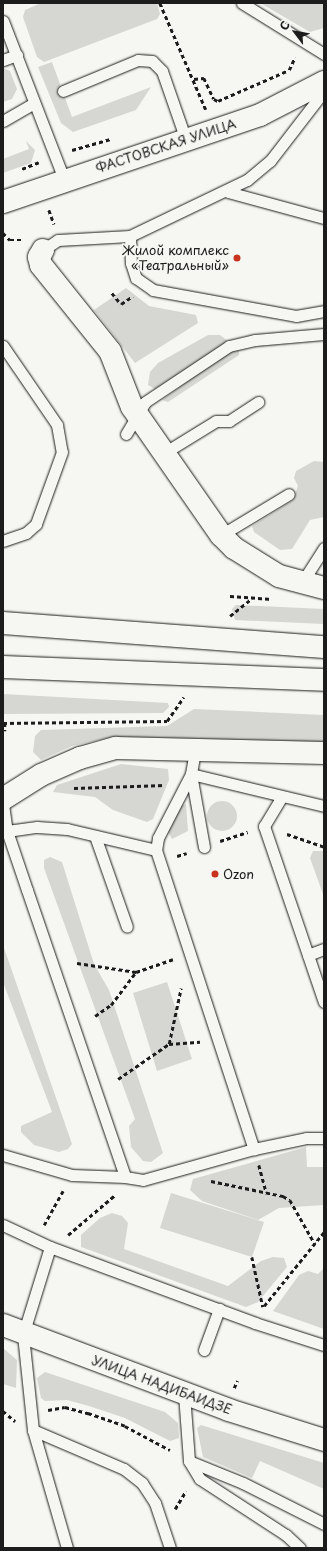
<!DOCTYPE html>
<html>
<head>
<meta charset="utf-8">
<style>
  body { margin:0 }
  #map { position:relative; width:327px; height:1551px; overflow:hidden; background:#f6f6f2; font-family:"Playpen Sans",sans-serif }
  div>[style] { position:absolute }
  .green>* { inset:0; background:#d6d6d2 }
  .round { border-radius:50% }
  .path>* { height:2.5px; margin-top:-1.25px; transform-origin:0; background:repeating-linear-gradient(90deg,#1c1c1c 0 4px,transparent 0 7px) }
  .roads { filter:drop-shadow(0 0 1px #1c1c1c) drop-shadow(0 0 1px #1c1c1c) }
  .service>* { height:11px; margin:-5.5px; padding:0 5.5px; transform-origin:5.5px; border-radius:5.5px; background:#f6f6f2 }
  .minor>* { height:22px; margin:-11px; padding:0 11px; transform-origin:11px; border-radius:11px; background:#f6f6f2 }
  .secondary>* { height:22px; margin:-11px; padding:0 11px; transform-origin:11px; border-radius:11px; background:#f6f6f2 }
  .trunk>* { height:22px; margin:-11px; padding:0 11px; transform-origin:11px; border-radius:11px; background:#f6f6f2 }
  .dots>* { width:11px; height:11px; translate:-50% -50%; box-sizing:border-box; border:2px solid #f6f6f2; border-radius:50% }
  span { translate:-50% -50%; white-space:nowrap; text-align:center; line-height:1.15; -webkit-text-stroke:4px #f6f6f2; paint-order:stroke }
  .street-label { font-size:13px; color:#1c1c1c }
  .poi-label { font-size:13px; color:#1c1c1c }
  .right { translate:-100% -50%; text-align:right }
  .left { translate:0 -50%; text-align:left }
  .frame { position:absolute; inset:0; border:4px solid #1c1c1c; pointer-events:none }
  .north { position:absolute; left:275px; top:12px; width:40px; height:40px; -webkit-text-stroke:3px #f6f6f2; paint-order:stroke; rotate:302deg; font-size:11px; font-weight:700; line-height:16px; text-align:center; color:#1c1c1c }
  .north::after { content:''; display:block; margin:auto; width:14px; height:18px; background:#1c1c1c; clip-path:polygon(50% 0,100% 100%,50% 72%,0 100%) }
</style>
</head>
<body>
<div id="map">
  <div class="green">
    <div style="clip-path:polygon(41px 3px,157px 3px,160px 14px,157px 19px,44px 62px,37px 57px,23px 17px,25px 10px)"></div>
    <div style="clip-path:polygon(260px 3px,324px 3px,324px 28px,310px 32px)"></div>
    <div style="clip-path:polygon(52px 62px,72px 117px,151px 87px,136px 110px,73px 132px,61px 123px,38px 67px)"></div>
    <div style="clip-path:polygon(3px 68px,10px 71px,17px 89px,12px 99px,3px 102px)"></div>
    <div style="clip-path:polygon(26px 141px,35px 150px,31px 163px,3px 173px,3px 159px,29px 149px)"></div>
    <div style="clip-path:polygon(126px 288px,149px 306px,196px 315px,198px 323px,135px 363px,94px 310px)"></div>
    <div style="clip-path:polygon(208px 335px,220px 335px,229px 342px,155px 389px,148px 385px,150px 372px,158px 363px)"></div>
    <div style="clip-path:polygon(239px 348px,239px 355px,168px 402px,162px 400px,231px 349px)"></div>
    <div style="clip-path:polygon(314px 461px,324px 462px,324px 517px,310px 520px,292px 549px,280px 550px,254px 532px,252px 526px,293px 500px,298px 486px,294px 478px,296px 471px)"></div>
    <div style="clip-path:polygon(236px 605px,324px 609px,324px 624px,235px 620px,232px 609px)"></div>
    <div style="clip-path:polygon(3px 694px,168px 703px,169px 707px,163px 713px,3px 714px)"></div>
    <div style="clip-path:polygon(194px 709px,324px 715px,324px 743px,112px 737px,72px 746px,41px 760px,33px 752px,35px 736px,41px 730px,167px 726px)"></div>
    <div style="clip-path:polygon(121px 764px,168px 769px,169px 780px,153px 819px,147px 822px,113px 810px,95px 797px,53px 792px,57px 785px)"></div>
    <div class="round" style="left:207px;top:801px;width:30px;height:30px"></div>
    <div style="clip-path:polygon(186px 804px,188px 831px,172px 839px,168px 832px,181px 806px)"></div>
    <div style="clip-path:polygon(313px 851px,324px 851px,324px 897px,310px 858px)"></div>
    <div style="clip-path:polygon(50px 857px,62px 862px,94px 964px,109px 990px,163px 1153px,151px 1162px,143px 1161px,131px 1147px,129px 1126px,135px 1119px,44px 868px,44px 860px)"></div>
    <div style="clip-path:polygon(3px 945px,72px 1144px,68px 1149px,59px 1152px,34px 1145px,21px 1132px,21px 1126px,52px 1112px,3px 982px)"></div>
    <div style="clip-path:polygon(167px 982px,192px 1059px,157px 1071px,133px 993px)"></div>
    <div style="clip-path:polygon(306px 1147px,307px 1167px,324px 1167px,324px 1205px,279px 1208px,258px 1220px,202px 1201px,190px 1190px,193px 1179px)"></div>
    <div style="clip-path:polygon(171px 1193px,264px 1222px,252px 1257px,160px 1228px)"></div>
    <div style="clip-path:polygon(112px 1213px,122px 1216px,128px 1223px,124px 1249px,228px 1286px,261px 1261px,273px 1257px,284px 1258px,287px 1267px,258px 1302px,246px 1307px,81px 1247px,81px 1235px,100px 1218px)"></div>
    <div style="clip-path:polygon(324px 1268px,324px 1329px,273px 1311px,299px 1275px,308px 1271px,318px 1274px)"></div>
    <div style="clip-path:polygon(3px 1348px,17px 1360px,16px 1388px,3px 1384px)"></div>
    <div style="clip-path:polygon(45px 1372px,165px 1412px,178px 1423px,179px 1438px,170px 1441px,125px 1418px,89px 1406px,67px 1400px,45px 1401px,41px 1398px,37px 1378px)"></div>
    <div style="clip-path:polygon(201px 1425px,324px 1463px,324px 1489px,260px 1461px,252px 1478px,203px 1457px,197px 1428px)"></div>
  </div>
  <div class="path">
    <div style="left:160px;top:3px;width:116px;rotate:66.7deg"></div>
    <div style="left:194px;top:79px;width:10px;rotate:-6deg"></div>
    <div style="left:204px;top:78px;width:23px;rotate:65deg"></div>
    <div style="left:214px;top:99px;width:4px;rotate:27deg"></div>
    <div style="left:218px;top:101px;width:77px;rotate:-23.6deg"></div>
    <div style="left:289px;top:70px;width:14px;rotate:-65deg"></div>
    <div style="left:72px;top:150px;width:40px;rotate:-16deg"></div>
    <div style="left:22px;top:169px;width:18px;rotate:-22deg"></div>
    <div style="left:49px;top:210px;width:15px;rotate:70deg"></div>
    <div style="left:3px;top:233px;width:10px;rotate:45deg"></div>
    <div style="left:10px;top:240px;width:12px"></div>
    <div style="left:112px;top:293px;width:14px;rotate:51deg"></div>
    <div style="left:121px;top:304px;width:14px;rotate:-34deg"></div>
    <div style="left:230px;top:596px;width:42px;rotate:4.1deg"></div>
    <div style="left:230px;top:616px;width:28px;rotate:-39deg"></div>
    <div style="left:3px;top:723px;width:164px;rotate:-0.7deg"></div>
    <div style="left:167px;top:721px;width:29px;rotate:-55deg"></div>
    <div style="left:5px;top:723px;width:8px;rotate:90deg"></div>
    <div style="left:74px;top:788px;width:91px;rotate:-1.9deg"></div>
    <div style="left:287px;top:834px;width:39px;rotate:19deg"></div>
    <div style="left:220px;top:841px;width:29px;rotate:-18deg"></div>
    <div style="left:177px;top:856px;width:10px;rotate:-17deg"></div>
    <div style="left:77px;top:963px;width:60px;rotate:8.7deg"></div>
    <div style="left:136px;top:972px;width:39px;rotate:-19deg"></div>
    <div style="left:95px;top:1016px;width:19px;rotate:-35deg"></div>
    <div style="left:111px;top:1005px;width:41px;rotate:-52.9deg"></div>
    <div style="left:169px;top:1044px;width:57px;rotate:-77.9deg"></div>
    <div style="left:118px;top:1079px;width:62px;rotate:-34.5deg"></div>
    <div style="left:169px;top:1044px;width:31px;rotate:-4deg"></div>
    <div style="left:259px;top:1165px;width:28px;rotate:75deg"></div>
    <div style="left:211px;top:1181px;width:74px;rotate:11.8deg"></div>
    <div style="left:283px;top:1196px;width:8px;rotate:30deg"></div>
    <div style="left:290px;top:1200px;width:51px;rotate:60.4deg"></div>
    <div style="left:44px;top:1225px;width:39px;rotate:-61deg"></div>
    <div style="left:68px;top:1235px;width:62px;rotate:-40.4deg"></div>
    <div style="left:252px;top:1257px;width:51px;rotate:77.6deg"></div>
    <div style="left:264px;top:1306px;width:95px;rotate:-51deg"></div>
    <div style="left:234px;top:1388px;width:8px;rotate:-67deg"></div>
    <div style="left:48px;top:1410px;width:17px;rotate:-10deg"></div>
    <div style="left:65px;top:1407px;width:24px;rotate:15deg"></div>
    <div style="left:88px;top:1413px;width:39px;rotate:19deg"></div>
    <div style="left:125px;top:1426px;width:51px;rotate:28.1deg"></div>
    <div style="left:3px;top:1411px;width:16px;rotate:40deg"></div>
    <div style="left:175px;top:1509px;width:21px;rotate:-59deg"></div>
  </div>
  <div class="roads">
    <div class="service">
      <div style="left:242px;top:3px;width:97px;rotate:31.9deg"></div>
      <div style="left:3px;top:21px;width:169px;rotate:68.9deg"></div>
      <div style="left:3px;top:60px;width:15px;rotate:-20deg"></div>
      <div style="left:63px;top:91px;width:81px;rotate:-22.5deg"></div>
      <div style="left:138px;top:60px;width:14px;rotate:4deg"></div>
      <div style="left:152px;top:61px;width:14px;rotate:45deg"></div>
      <div style="left:162px;top:71px;width:73px;rotate:70.8deg"></div>
      <div style="left:3px;top:121px;width:36px;rotate:-30deg"></div>
      <div style="left:228px;top:192px;width:99px;rotate:15.2deg"></div>
      <div style="left:130px;top:236px;width:130px;rotate:-25.6deg"></div>
      <div style="left:247px;top:180px;width:30px;rotate:-40deg"></div>
      <div style="left:270px;top:161px;width:88px;rotate:-52.4deg"></div>
      <div style="left:43px;top:250px;width:18px;rotate:-34deg"></div>
      <div style="left:58px;top:240px;width:72px;rotate:-3.2deg"></div>
      <div style="left:130px;top:236px;width:27px;rotate:88deg"></div>
      <div style="left:131px;top:263px;width:16px;rotate:72deg"></div>
      <div style="left:136px;top:278px;width:21px;rotate:35deg"></div>
      <div style="left:153px;top:290px;width:145px;rotate:10.3deg"></div>
      <div style="left:296px;top:316px;width:28px;rotate:-10deg"></div>
      <div style="left:3px;top:346px;width:96px;rotate:55.6deg"></div>
      <div style="left:57px;top:425px;width:27px;rotate:80deg"></div>
      <div style="left:62px;top:452px;width:77px;rotate:109.9deg"></div>
      <div style="left:36px;top:524px;width:13px;rotate:138deg"></div>
      <div style="left:26px;top:533px;width:24px;rotate:161deg"></div>
      <div style="left:126px;top:434px;width:37px;rotate:-59deg"></div>
      <div style="left:145px;top:402px;width:101px;rotate:-33.7deg"></div>
      <div style="left:229px;top:346px;width:27px;rotate:-13deg"></div>
      <div style="left:255px;top:340px;width:69px;rotate:-5deg"></div>
      <div style="left:164px;top:453px;width:61px;rotate:-31.6deg"></div>
      <div style="left:216px;top:421px;width:13px"></div>
      <div style="left:229px;top:421px;width:35px;rotate:-33deg"></div>
      <div style="left:221px;top:535px;width:79px;rotate:-31.1deg"></div>
      <div style="left:301px;top:584px;width:43px;rotate:-57.4deg"></div>
      <div style="left:195px;top:751px;width:23px;rotate:100deg"></div>
      <div style="left:191px;top:774px;width:72px;rotate:117.3deg"></div>
      <div style="left:158px;top:838px;width:12px;rotate:99deg"></div>
      <div style="left:156px;top:850px;width:315px;rotate:71.9deg"></div>
      <div style="left:281px;top:798px;width:33px;rotate:121deg"></div>
      <div style="left:264px;top:826px;width:186px;rotate:71.2deg"></div>
      <div style="left:3px;top:804px;width:27px;rotate:82deg"></div>
      <div style="left:7px;top:831px;width:62px;rotate:71.3deg"></div>
      <div style="left:27px;top:890px;width:303px;rotate:71.1deg"></div>
      <div style="left:125px;top:1177px;width:53px;rotate:-177.8deg"></div>
      <div style="left:72px;top:1175px;width:72px;rotate:-163.8deg"></div>
      <div style="left:7px;top:831px;width:30px;rotate:-8deg"></div>
      <div style="left:37px;top:827px;width:30px;rotate:4deg"></div>
      <div style="left:67px;top:829px;width:91px;rotate:13.3deg"></div>
      <div style="left:95px;top:836px;width:96px;rotate:70.6deg"></div>
      <div style="left:204px;top:847px;width:74px;rotate:-100.1deg"></div>
      <div style="left:191px;top:774px;width:137px;rotate:13.5deg"></div>
      <div style="left:308px;top:955px;width:17px;rotate:-21deg"></div>
      <div style="left:125px;top:1177px;width:18px;rotate:9deg"></div>
      <div style="left:143px;top:1180px;width:115px;rotate:-15.6deg"></div>
      <div style="left:254px;top:1149px;width:53px;rotate:-11.9deg"></div>
      <div style="left:306px;top:1138px;width:18px"></div>
      <div style="left:3px;top:1225px;width:52px;rotate:25.1deg"></div>
      <div style="left:50px;top:1247px;width:219px;rotate:20.3deg"></div>
      <div style="left:255px;top:1323px;width:72px;rotate:17.7deg"></div>
      <div style="left:50px;top:1247px;width:92px;rotate:107.1deg"></div>
      <div style="left:23px;top:1335px;width:96px;rotate:84deg"></div>
      <div style="left:33px;top:1430px;width:123px;rotate:73.9deg"></div>
      <div style="left:204px;top:1350px;width:44px;rotate:-69.9deg"></div>
      <div style="left:184px;top:1394px;width:67px;rotate:85.7deg"></div>
      <div style="left:189px;top:1461px;width:21px;rotate:59deg"></div>
      <div style="left:200px;top:1479px;width:103px;rotate:33.1deg"></div>
      <div style="left:286px;top:1535px;width:19px;rotate:43deg"></div>
      <div style="left:33px;top:1430px;width:99px;rotate:23.2deg"></div>
      <div style="left:124px;top:1469px;width:23px;rotate:38deg"></div>
      <div style="left:142px;top:1483px;width:24px;rotate:57deg"></div>
      <div style="left:155px;top:1503px;width:47px;rotate:71.6deg"></div>
      <div style="left:189px;top:1461px;width:58px;rotate:22.2deg"></div>
      <div style="left:243px;top:1483px;width:91px;rotate:26.8deg"></div>
    </div>
    <div class="minor">
      <div style="left:43px;top:250px;width:8px;rotate:120deg"></div>
      <div style="left:39px;top:257px;width:8px;rotate:76deg"></div>
      <div style="left:41px;top:265px;width:110px;rotate:51.3deg"></div>
      <div style="left:110px;top:351px;width:60px;rotate:68.6deg"></div>
      <div style="left:132px;top:407px;width:156px;rotate:55.2deg"></div>
      <div style="left:221px;top:535px;width:18px;rotate:45deg"></div>
      <div style="left:234px;top:548px;width:53px;rotate:31.9deg"></div>
      <div style="left:279px;top:576px;width:47px;rotate:14.9deg"></div>
      <div style="left:3px;top:799px;width:45px;rotate:-32.3deg"></div>
      <div style="left:41px;top:775px;width:43px;rotate:-23.6deg"></div>
      <div style="left:80px;top:758px;width:37px;rotate:-16deg"></div>
      <div style="left:116px;top:748px;width:208px;rotate:1.4deg"></div>
    </div>
    <div class="secondary">
      <div style="left:3px;top:202px;width:271px;rotate:-18.7deg"></div>
      <div style="left:260px;top:115px;width:72px;rotate:-27.3deg"></div>
      <div style="left:3px;top:1325px;width:241px;rotate:20.6deg"></div>
      <div style="left:229px;top:1410px;width:100px;rotate:17.5deg"></div>
    </div>
    <div class="trunk">
      <div style="left:3px;top:623px;width:322px;rotate:4.3deg"></div>
      <div style="left:3px;top:667px;width:321px;rotate:2.3deg"></div>
    </div>
  </div>
  <div class="dots">
    <div style="left:237px;top:258px;background:#c8321e"></div>
    <div style="left:215px;top:874px;background:#c8321e"></div>
  </div>
  <div class="street-label">
    <span style="left:166px;top:146px;rotate:-18deg">ФАСТОВСКАЯ УЛИЦА</span>
    <span style="left:162px;top:1385px;rotate:20deg">УЛИЦА НАДИБАИДЗЕ</span>
  </div>
  <div class="poi-label">
    <span class="right" style="left:229px;top:258px">Жилой комплекс<br>«Театральный»</span>
    <span class="left" style="left:223px;top:874px">Ozon</span>
  </div>
  <div class="frame"></div>
  <div class="north">С</div>
</div>
</body>
</html>
